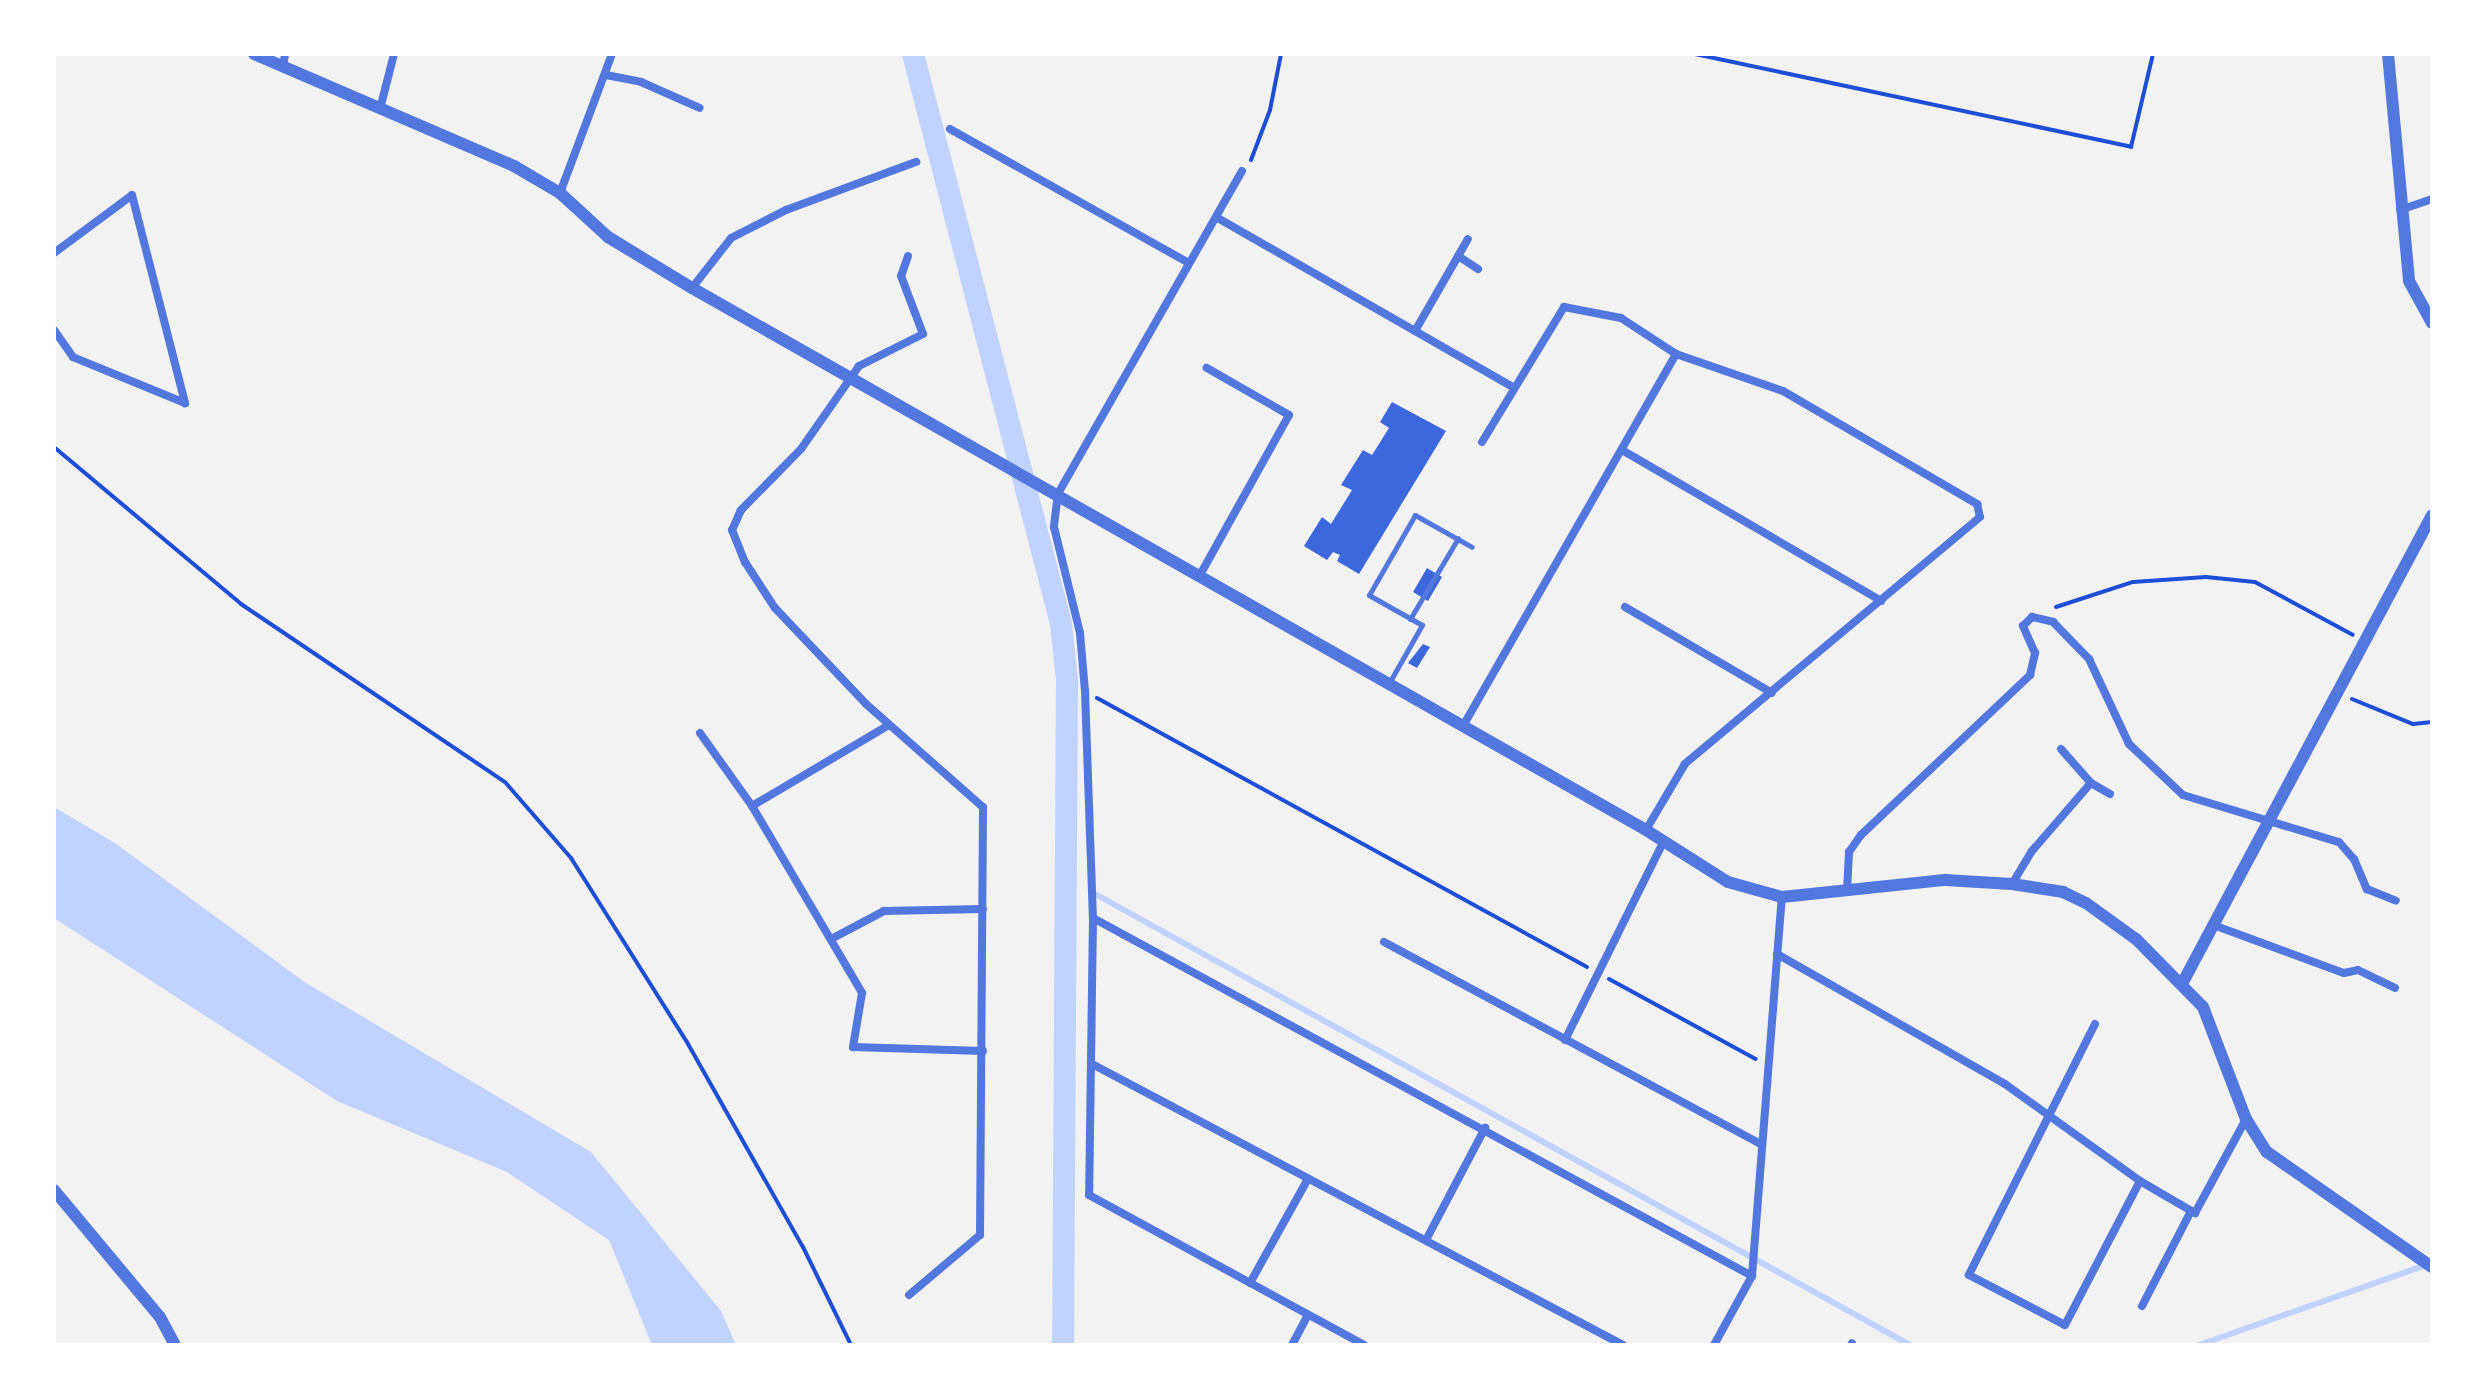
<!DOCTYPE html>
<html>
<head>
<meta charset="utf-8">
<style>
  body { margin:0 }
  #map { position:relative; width:2486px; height:1399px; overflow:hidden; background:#f2f2f2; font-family:"Space Grotesk",sans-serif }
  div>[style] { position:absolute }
  .water>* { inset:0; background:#bfd3fe }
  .stream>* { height:6px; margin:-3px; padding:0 3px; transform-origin:3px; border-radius:3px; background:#bfd3fe }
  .canal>* { height:22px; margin:-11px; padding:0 11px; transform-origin:11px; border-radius:11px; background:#bfd3fe }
  .building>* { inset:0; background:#3d67dc }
  .path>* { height:4px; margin:-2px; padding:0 2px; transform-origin:2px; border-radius:2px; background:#1d4ed8 }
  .service>* { height:5px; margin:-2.5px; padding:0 2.5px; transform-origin:2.5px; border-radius:2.5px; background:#5277de }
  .minor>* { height:8px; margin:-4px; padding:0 4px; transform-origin:4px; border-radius:4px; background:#5277de }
  .tertiary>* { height:12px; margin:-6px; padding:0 6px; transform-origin:6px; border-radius:6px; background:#5277de }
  span { translate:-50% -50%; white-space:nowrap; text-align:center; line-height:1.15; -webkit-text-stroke:7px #fff; paint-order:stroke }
  .frame { position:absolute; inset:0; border:56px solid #fff; pointer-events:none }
</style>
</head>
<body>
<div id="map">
  <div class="water">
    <div style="clip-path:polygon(54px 807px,115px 843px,306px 983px,591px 1152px,721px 1311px,736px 1345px,652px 1345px,609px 1240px,507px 1172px,337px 1101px,54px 918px)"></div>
  </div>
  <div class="stream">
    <div style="left:1097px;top:895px;width:929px;rotate:28.96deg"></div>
    <div style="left:2199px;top:1345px;width:241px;rotate:-19.4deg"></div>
  </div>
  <div class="canal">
    <div style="left:913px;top:54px;width:589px;rotate:75.44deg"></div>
    <div style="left:1061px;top:624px;width:56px;rotate:83.9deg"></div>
    <div style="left:1067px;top:680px;width:665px;rotate:90.34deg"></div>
  </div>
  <div class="building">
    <div style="clip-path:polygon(1392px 402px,1446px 431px,1359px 574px,1337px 561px,1340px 555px,1333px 552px,1327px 560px,1304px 546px,1322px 517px,1331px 524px,1352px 490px,1341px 485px,1363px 450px,1372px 455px,1389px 428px,1380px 422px)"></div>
    <div style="clip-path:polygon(1427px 568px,1442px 577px,1428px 601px,1413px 592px)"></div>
    <div style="clip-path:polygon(1423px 644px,1430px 647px,1417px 668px,1408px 663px)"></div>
  </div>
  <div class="path">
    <div style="left:1695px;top:54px;width:446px;rotate:12deg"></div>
    <div style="left:2131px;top:147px;width:96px;rotate:-76.7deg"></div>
    <div style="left:1251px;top:160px;width:53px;rotate:-69.2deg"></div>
    <div style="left:1270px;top:110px;width:57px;rotate:-78.9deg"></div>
    <div style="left:54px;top:447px;width:244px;rotate:40deg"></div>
    <div style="left:241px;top:604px;width:318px;rotate:34deg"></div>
    <div style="left:505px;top:782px;width:101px;rotate:49deg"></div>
    <div style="left:571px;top:858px;width:220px;rotate:57.8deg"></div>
    <div style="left:688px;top:1044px;width:233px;rotate:60.5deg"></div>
    <div style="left:803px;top:1247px;width:109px;rotate:63.9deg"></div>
    <div style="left:2056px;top:607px;width:81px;rotate:-18deg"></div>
    <div style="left:2133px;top:582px;width:73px;rotate:-3.9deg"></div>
    <div style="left:2206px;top:577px;width:49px;rotate:5.8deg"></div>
    <div style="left:2255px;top:582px;width:111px;rotate:28.4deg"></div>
    <div style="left:1097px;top:698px;width:559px;rotate:28.77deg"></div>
    <div style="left:2352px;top:699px;width:66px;rotate:22.3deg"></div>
    <div style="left:2413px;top:724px;width:19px;rotate:-6deg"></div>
    <div style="left:1609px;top:979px;width:167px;rotate:28.6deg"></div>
  </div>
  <div class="service">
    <div style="left:1410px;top:619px;width:94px;rotate:-59.3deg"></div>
    <div style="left:1389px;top:683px;width:67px;rotate:-60.4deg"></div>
    <div style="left:1422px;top:625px;width:61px;rotate:-150.5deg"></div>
    <div style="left:1369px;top:595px;width:92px;rotate:-60.1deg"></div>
    <div style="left:1415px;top:515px;width:65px;rotate:29.3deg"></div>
  </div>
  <div class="minor">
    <div style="left:283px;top:67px;width:13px;rotate:-81deg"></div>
    <div style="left:606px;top:75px;width:36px;rotate:11deg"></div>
    <div style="left:641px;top:82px;width:64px;rotate:23.8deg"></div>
    <div style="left:380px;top:109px;width:57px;rotate:-75.7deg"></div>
    <div style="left:950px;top:129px;width:274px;rotate:29.3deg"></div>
    <div style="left:1242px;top:171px;width:371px;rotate:119.7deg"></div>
    <div style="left:1058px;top:493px;width:34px;rotate:97deg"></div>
    <div style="left:1054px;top:527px;width:109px;rotate:76.2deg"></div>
    <div style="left:1080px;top:633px;width:58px;rotate:85.1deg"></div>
    <div style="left:1085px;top:691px;width:227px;rotate:88deg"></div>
    <div style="left:1093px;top:918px;width:277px;rotate:90.8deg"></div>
    <div style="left:1089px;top:1195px;width:313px;rotate:28.6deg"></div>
    <div style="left:560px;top:193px;width:148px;rotate:-69.5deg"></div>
    <div style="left:2400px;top:210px;width:34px;rotate:-19deg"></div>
    <div style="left:1216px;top:217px;width:344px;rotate:29.8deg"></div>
    <div style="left:54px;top:253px;width:97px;rotate:-36.6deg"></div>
    <div style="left:132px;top:195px;width:215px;rotate:75.7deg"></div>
    <div style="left:185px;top:403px;width:121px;rotate:-157.7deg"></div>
    <div style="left:73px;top:357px;width:33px;rotate:-125deg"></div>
    <div style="left:908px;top:256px;width:21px;rotate:109deg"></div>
    <div style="left:901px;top:276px;width:62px;rotate:69.2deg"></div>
    <div style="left:923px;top:334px;width:72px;rotate:153.4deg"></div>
    <div style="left:859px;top:366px;width:101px;rotate:124.9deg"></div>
    <div style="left:801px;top:449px;width:86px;rotate:134.5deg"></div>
    <div style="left:741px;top:510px;width:22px;rotate:114deg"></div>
    <div style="left:732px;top:530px;width:35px;rotate:68deg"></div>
    <div style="left:745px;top:562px;width:55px;rotate:56.9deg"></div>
    <div style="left:775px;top:608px;width:132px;rotate:46.5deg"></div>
    <div style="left:866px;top:704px;width:156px;rotate:41.4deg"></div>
    <div style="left:983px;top:807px;width:428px;rotate:90.4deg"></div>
    <div style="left:980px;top:1235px;width:93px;rotate:139.8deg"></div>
    <div style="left:1458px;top:256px;width:24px;rotate:33deg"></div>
    <div style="left:692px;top:288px;width:63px;rotate:-52deg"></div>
    <div style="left:731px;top:238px;width:62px;rotate:-27deg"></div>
    <div style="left:786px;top:210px;width:139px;rotate:-20.3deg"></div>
    <div style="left:1415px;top:331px;width:106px;rotate:-60.1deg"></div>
    <div style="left:1482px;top:442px;width:158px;rotate:-58.7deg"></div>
    <div style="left:1564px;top:307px;width:58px;rotate:10.9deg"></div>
    <div style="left:1621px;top:318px;width:66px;rotate:33.2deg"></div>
    <div style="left:1676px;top:354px;width:113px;rotate:19.1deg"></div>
    <div style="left:1783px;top:391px;width:225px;rotate:30.2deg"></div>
    <div style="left:1977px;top:504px;width:13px;rotate:77deg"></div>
    <div style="left:1980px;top:517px;width:385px;rotate:140.1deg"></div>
    <div style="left:1685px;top:764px;width:77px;rotate:120.6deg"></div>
    <div style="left:1622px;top:450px;width:300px;rotate:30.2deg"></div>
    <div style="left:1200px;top:575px;width:183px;rotate:-60.9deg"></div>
    <div style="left:1289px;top:415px;width:95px;rotate:-150.2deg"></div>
    <div style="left:1625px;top:607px;width:170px;rotate:30.3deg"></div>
    <div style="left:1463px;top:726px;width:429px;rotate:-60.2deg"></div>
    <div style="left:700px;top:733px;width:90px;rotate:54.5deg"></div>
    <div style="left:752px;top:806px;width:217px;rotate:59.5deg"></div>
    <div style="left:862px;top:993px;width:55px;rotate:99.5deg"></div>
    <div style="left:853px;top:1047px;width:130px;rotate:1.8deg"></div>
    <div style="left:2061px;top:749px;width:45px;rotate:48.6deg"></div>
    <div style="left:752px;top:806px;width:159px;rotate:-30.6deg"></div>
    <div style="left:2012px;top:884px;width:39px;rotate:-59deg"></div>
    <div style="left:2032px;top:851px;width:90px;rotate:-49.1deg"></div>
    <div style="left:2091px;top:783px;width:22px;rotate:30deg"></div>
    <div style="left:1847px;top:891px;width:39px;rotate:-87deg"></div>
    <div style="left:1849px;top:852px;width:21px;rotate:-55deg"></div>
    <div style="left:1861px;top:835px;width:233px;rotate:-43.4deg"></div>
    <div style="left:2030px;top:675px;width:23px;rotate:-77deg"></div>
    <div style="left:2035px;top:653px;width:30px;rotate:-114deg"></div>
    <div style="left:2023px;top:626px;width:13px;rotate:-45deg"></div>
    <div style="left:2032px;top:617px;width:22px;rotate:13deg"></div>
    <div style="left:2053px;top:622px;width:52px;rotate:45.8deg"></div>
    <div style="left:2089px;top:659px;width:94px;rotate:64.8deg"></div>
    <div style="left:2129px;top:744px;width:74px;rotate:43.4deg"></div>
    <div style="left:2183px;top:795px;width:163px;rotate:16.8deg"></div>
    <div style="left:2339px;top:842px;width:23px;rotate:49deg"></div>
    <div style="left:2354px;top:859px;width:33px;rotate:67deg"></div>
    <div style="left:2367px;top:889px;width:31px;rotate:22deg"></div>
    <div style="left:1093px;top:918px;width:750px;rotate:28.51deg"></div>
    <div style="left:2216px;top:926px;width:136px;rotate:20.2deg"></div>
    <div style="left:2344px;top:973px;width:14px;rotate:-12deg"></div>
    <div style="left:2358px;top:970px;width:41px;rotate:25.9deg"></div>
    <div style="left:833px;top:938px;width:58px;rotate:-27.9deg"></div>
    <div style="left:884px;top:911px;width:99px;rotate:-1.2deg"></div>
    <div style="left:1384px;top:942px;width:429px;rotate:28.2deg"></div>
    <div style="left:1777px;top:954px;width:262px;rotate:29.7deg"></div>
    <div style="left:2005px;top:1084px;width:166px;rotate:35.7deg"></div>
    <div style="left:2140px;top:1181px;width:64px;rotate:30.2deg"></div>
    <div style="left:2195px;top:1213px;width:107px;rotate:-61.5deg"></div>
    <div style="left:2095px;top:1024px;width:281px;rotate:116.7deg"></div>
    <div style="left:1969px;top:1275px;width:108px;rotate:27.5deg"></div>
    <div style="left:2065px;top:1325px;width:162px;rotate:-62.5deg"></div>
    <div style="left:1565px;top:1040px;width:220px;rotate:-63.6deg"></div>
    <div style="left:1092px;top:1064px;width:601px;rotate:27.89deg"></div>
    <div style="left:1426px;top:1240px;width:127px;rotate:-62.2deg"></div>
    <div style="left:1250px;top:1283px;width:119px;rotate:-60.9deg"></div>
    <div style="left:2142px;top:1306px;width:107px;rotate:-62.7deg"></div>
    <div style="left:1292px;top:1345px;width:34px;rotate:-62deg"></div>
    <div style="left:1714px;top:1345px;width:79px;rotate:-61.2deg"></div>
    <div style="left:1752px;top:1276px;width:380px;rotate:-85.5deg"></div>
    <div style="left:1851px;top:1345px;width:2px;rotate:-63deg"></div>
  </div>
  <div class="tertiary">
    <div style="left:254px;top:54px;width:283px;rotate:23.3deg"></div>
    <div style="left:514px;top:166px;width:53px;rotate:30.4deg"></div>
    <div style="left:560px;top:193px;width:65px;rotate:42.5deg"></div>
    <div style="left:608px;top:237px;width:98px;rotate:31.3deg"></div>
    <div style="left:692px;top:288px;width:1097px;rotate:29.6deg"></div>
    <div style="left:1646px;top:830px;width:97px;rotate:32.4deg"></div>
    <div style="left:1728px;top:882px;width:56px;rotate:15.5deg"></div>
    <div style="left:1782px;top:897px;width:164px;rotate:-6deg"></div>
    <div style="left:1945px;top:880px;width:67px;rotate:3.4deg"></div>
    <div style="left:2012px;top:884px;width:52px;rotate:8.9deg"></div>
    <div style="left:2063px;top:892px;width:25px;rotate:26deg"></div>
    <div style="left:2086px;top:903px;width:62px;rotate:35.8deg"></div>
    <div style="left:2136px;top:939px;width:95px;rotate:45.4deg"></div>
    <div style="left:2203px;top:1007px;width:120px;rotate:69deg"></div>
    <div style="left:2246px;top:1119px;width:39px;rotate:58deg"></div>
    <div style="left:2267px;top:1152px;width:201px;rotate:34.9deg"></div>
    <div style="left:2388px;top:54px;width:228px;rotate:84.7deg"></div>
    <div style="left:2409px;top:281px;width:48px;rotate:61.3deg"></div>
    <div style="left:2183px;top:982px;width:529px;rotate:-61.93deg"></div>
    <div style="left:54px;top:1190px;width:165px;rotate:50.2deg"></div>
    <div style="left:160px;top:1317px;width:32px;rotate:62deg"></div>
  </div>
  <div class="frame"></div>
</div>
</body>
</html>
